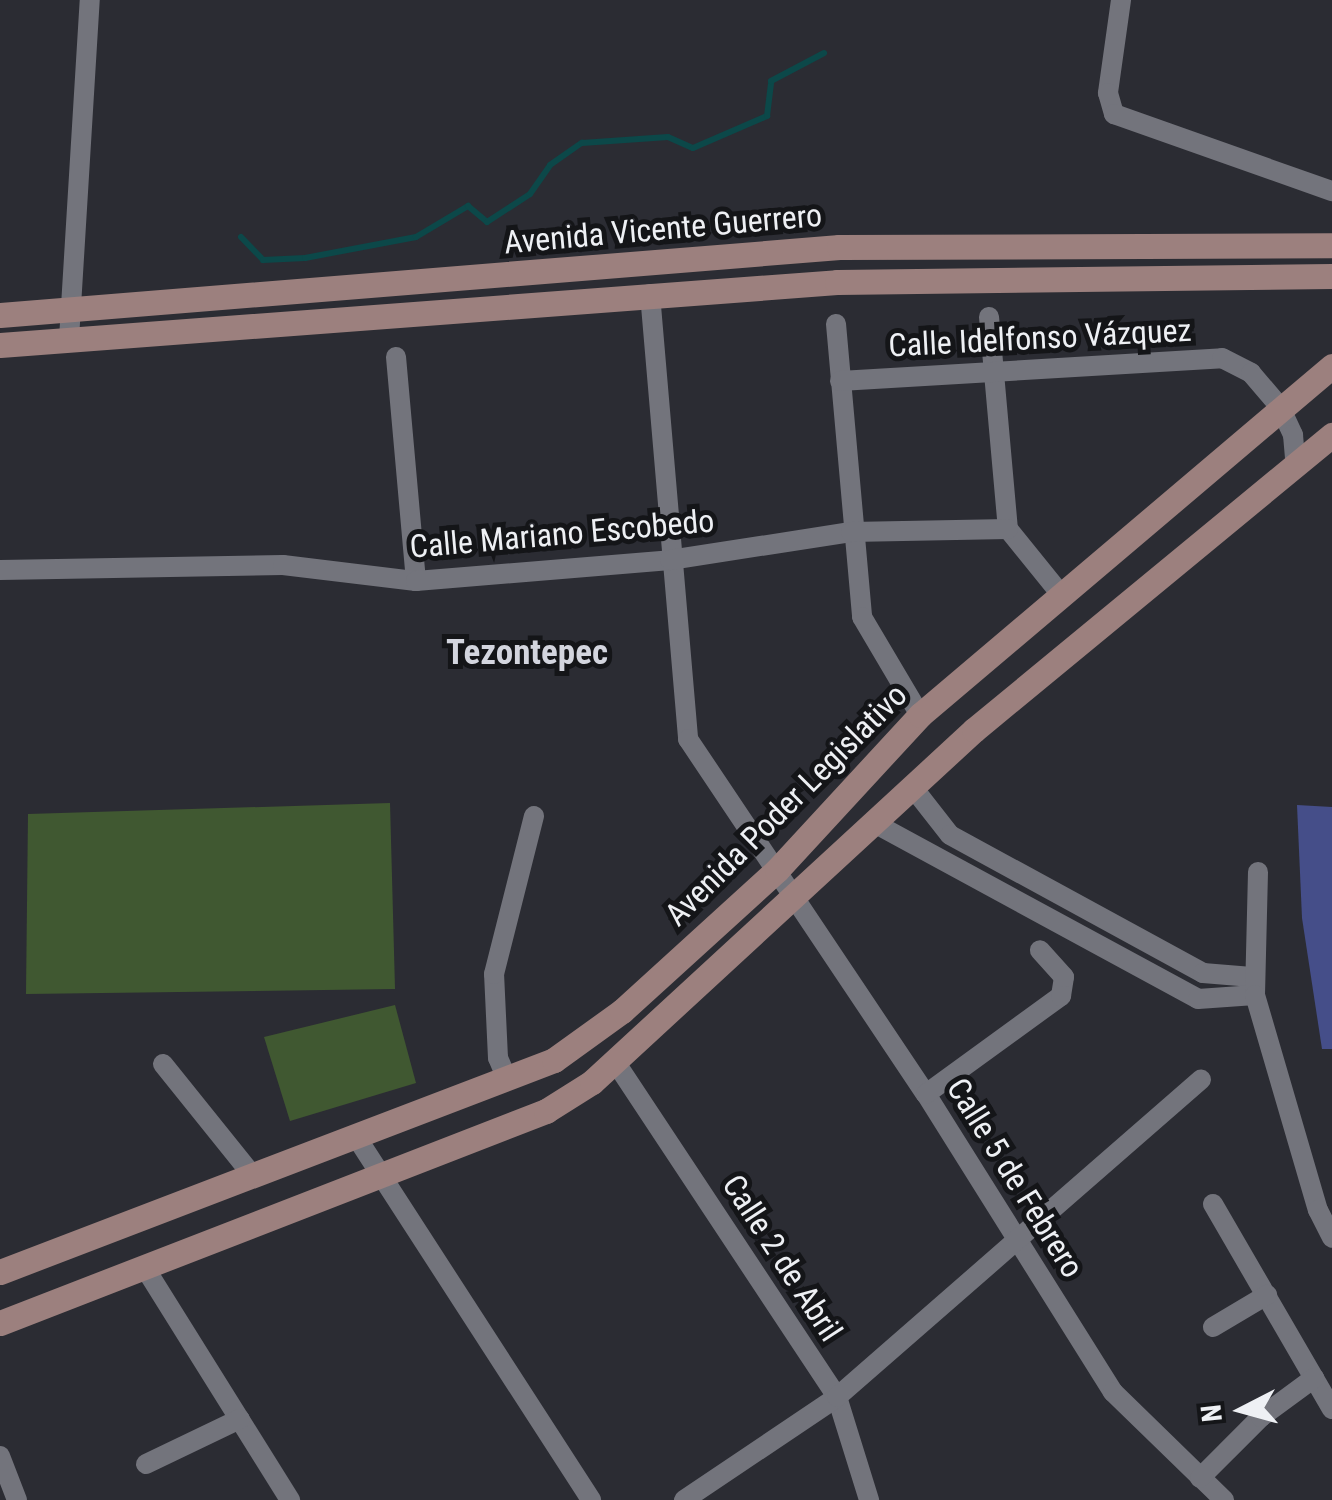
<!DOCTYPE html>
<html>
<head>
<meta charset="utf-8">
<style>
  body { margin:0 }
  #map { position:relative; width:1332px; height:1500px; overflow:hidden; background:#2b2c33; font-family:"Roboto Condensed",sans-serif }
  div>[style] { position:absolute }
  .green>* { inset:0; background:#405831 }
  .stream>* { height:6px; margin:-3px; padding:0 3px; transform-origin:3px; border-radius:3px; background:#0c4849 }
  .building>* { inset:0; background:#454e89 }
  .minor>* { height:20px; margin:-10px; padding:0 10px; transform-origin:10px; border-radius:10px; background:#73747c }
  .secondary>* { height:25px; margin:-12.5px; padding:0 12.5px; transform-origin:12.5px; border-radius:12.5px; background:#9c807e }
  span { translate:-50% -50%; white-space:nowrap; text-align:center; line-height:1.15; -webkit-text-stroke:10px #141518; paint-order:stroke }
  .street-label { font-size:32px; color:#eef0f4 }
  .neighbourhood-label { font-size:35px; color:#d3d5de; font-weight:700 }
  .north { position:absolute; left:1192px; top:1360px; width:100px; height:100px; -webkit-text-stroke:8px #141518; paint-order:stroke; rotate:264deg; font-size:28px; font-weight:700; line-height:40px; text-align:center; color:#eef0f4 }
  .north::after { content:''; display:block; margin:auto; width:35px; height:45px; background:#eef0f4; clip-path:polygon(50% 0,100% 100%,50% 72%,0 100%) }
</style>
</head>
<body>
<div id="map">
  <div class="green">
    <div style="clip-path:polygon(390px 803px,395px 989px,26px 994px,28px 814px)"></div>
    <div style="clip-path:polygon(395px 1005px,416px 1083px,290px 1121px,264px 1037px)"></div>
  </div>
  <div class="stream">
    <div style="left:241px;top:237px;width:32px;rotate:46deg"></div>
    <div style="left:263px;top:260px;width:42px;rotate:-2.7deg"></div>
    <div style="left:305px;top:258px;width:113px;rotate:-10.7deg"></div>
    <div style="left:416px;top:237px;width:61px;rotate:-30.8deg"></div>
    <div style="left:468px;top:206px;width:25px;rotate:40deg"></div>
    <div style="left:487px;top:222px;width:51px;rotate:-33.1deg"></div>
    <div style="left:530px;top:194px;width:35px;rotate:-55deg"></div>
    <div style="left:550px;top:165px;width:39px;rotate:-35deg"></div>
    <div style="left:582px;top:143px;width:86px;rotate:-4deg"></div>
    <div style="left:668px;top:137px;width:27px;rotate:24deg"></div>
    <div style="left:693px;top:148px;width:81px;rotate:-23.4deg"></div>
    <div style="left:767px;top:116px;width:35px;rotate:-83deg"></div>
    <div style="left:771px;top:81px;width:60px;rotate:-27.8deg"></div>
  </div>
  <div class="building">
    <div style="clip-path:polygon(1297px 805px,1332px 807px,1332px 1049px,1322px 1049px,1302px 918px)"></div>
  </div>
  <div class="minor">
    <div style="left:1121px;top:0;width:94px;rotate:98deg"></div>
    <div style="left:1108px;top:93px;width:22px;rotate:74deg"></div>
    <div style="left:1114px;top:114px;width:231px;rotate:19.5deg"></div>
    <div style="left:650px;top:294px;width:447px;rotate:85.1deg"></div>
    <div style="left:688px;top:739px;width:427px;rotate:56.2deg"></div>
    <div style="left:926px;top:1094px;width:352px;rotate:57.9deg"></div>
    <div style="left:1113px;top:1392px;width:155px;rotate:44.2deg"></div>
    <div style="left:989px;top:317px;width:213px;rotate:84.9deg"></div>
    <div style="left:1008px;top:529px;width:81px;rotate:51deg"></div>
    <div style="left:836px;top:324px;width:294px;rotate:84.9deg"></div>
    <div style="left:862px;top:617px;width:114px;rotate:59.4deg"></div>
    <div style="left:69px;top:339px;width:340px;rotate:-86.5deg"></div>
    <div style="left:396px;top:357px;width:225px;rotate:84.9deg"></div>
    <div style="left:840px;top:381px;width:383px;rotate:-3.4deg"></div>
    <div style="left:1222px;top:358px;width:33px;rotate:27deg"></div>
    <div style="left:1251px;top:373px;width:45px;rotate:49.5deg"></div>
    <div style="left:1280px;top:407px;width:31px;rotate:65deg"></div>
    <div style="left:1293px;top:435px;width:32px;rotate:85deg"></div>
    <div style="left:0;top:570px;width:283px;rotate:-1deg"></div>
    <div style="left:283px;top:565px;width:134px;rotate:6.9deg"></div>
    <div style="left:416px;top:581px;width:255px;rotate:-4.7deg"></div>
    <div style="left:670px;top:560px;width:183px;rotate:-8.8deg"></div>
    <div style="left:851px;top:532px;width:157px;rotate:-1.1deg"></div>
    <div style="left:914px;top:789px;width:58px;rotate:52deg"></div>
    <div style="left:950px;top:835px;width:288px;rotate:28.6deg"></div>
    <div style="left:1203px;top:973px;width:49px;rotate:4.7deg"></div>
    <div style="left:876px;top:824px;width:366px;rotate:28.5deg"></div>
    <div style="left:1198px;top:999px;width:57px;rotate:-4deg"></div>
    <div style="left:1258px;top:872px;width:123px;rotate:91.4deg"></div>
    <div style="left:1255px;top:995px;width:224px;rotate:73.7deg"></div>
    <div style="left:1318px;top:1210px;width:31px;rotate:63deg"></div>
    <div style="left:616px;top:1063px;width:400px;rotate:56.5deg"></div>
    <div style="left:837px;top:1397px;width:108px;rotate:72.7deg"></div>
    <div style="left:163px;top:1064px;width:145px;rotate:51.2deg"></div>
    <div style="left:507px;top:1079px;width:23px;rotate:-113deg"></div>
    <div style="left:498px;top:1058px;width:84px;rotate:-92.7deg"></div>
    <div style="left:494px;top:974px;width:163px;rotate:-75.8deg"></div>
    <div style="left:926px;top:1094px;width:167px;rotate:-36deg"></div>
    <div style="left:1061px;top:996px;width:19px;rotate:-81deg"></div>
    <div style="left:1064px;top:977px;width:36px;rotate:-132deg"></div>
    <div style="left:357px;top:1138px;width:431px;rotate:57.1deg"></div>
    <div style="left:1213px;top:1204px;width:237px;rotate:59.9deg"></div>
    <div style="left:145px;top:1268px;width:274px;rotate:58deg"></div>
    <div style="left:1213px;top:1327px;width:63px;rotate:-30.7deg"></div>
    <div style="left:0;top:1456px;width:47px;rotate:68.9deg"></div>
    <div style="left:146px;top:1464px;width:104px;rotate:-25.6deg"></div>
    <div style="left:1200px;top:1478px;width:86px;rotate:-45deg"></div>
    <div style="left:1261px;top:1417px;width:66px;rotate:-36.3deg"></div>
    <div style="left:684px;top:1500px;width:184px;rotate:-33.9deg"></div>
    <div style="left:837px;top:1397px;width:483px;rotate:-41.1deg"></div>
  </div>
  <div class="secondary">
    <div style="left:0;top:315px;width:842px;rotate:-4.63deg"></div>
    <div style="left:839px;top:247px;width:493px;rotate:-0.2deg"></div>
    <div style="left:0;top:345px;width:839px;rotate:-4.3deg"></div>
    <div style="left:837px;top:282px;width:495px;rotate:-0.7deg"></div>
    <div style="left:0;top:1272px;width:593px;rotate:-20.94deg"></div>
    <div style="left:554px;top:1060px;width:84px;rotate:-35.8deg"></div>
    <div style="left:622px;top:1011px;width:210px;rotate:-42.3deg"></div>
    <div style="left:777px;top:870px;width:211px;rotate:-47.3deg"></div>
    <div style="left:920px;top:715px;width:540px;rotate:-40.27deg"></div>
    <div style="left:0;top:1323px;width:586px;rotate:-21.22deg"></div>
    <div style="left:546px;top:1111px;width:54px;rotate:-32.2deg"></div>
    <div style="left:592px;top:1082px;width:519px;rotate:-42.66deg"></div>
    <div style="left:974px;top:730px;width:464px;rotate:-39.5deg"></div>
  </div>
  <div class="street-label">
    <span style="left:663px;top:229px;rotate:-5deg">Avenida Vicente Guerrero</span>
    <span style="left:1040px;top:338px;rotate:-3deg">Calle Idelfonso Vázquez</span>
    <span style="left:562px;top:534px;rotate:-5deg">Calle Mariano Escobedo</span>
    <span style="left:786px;top:805px;rotate:-45deg">Avenida Poder Legislativo</span>
    <span style="left:1015px;top:1178px;rotate:58deg">Calle 5 de Febrero</span>
    <span style="left:782px;top:1258px;rotate:57deg">Calle 2 de Abril</span>
  </div>
  <div class="neighbourhood-label">
    <span style="left:527px;top:653px">Tezontepec</span>
  </div>
  <div class="north">N</div>
</div>
</body>
</html>
